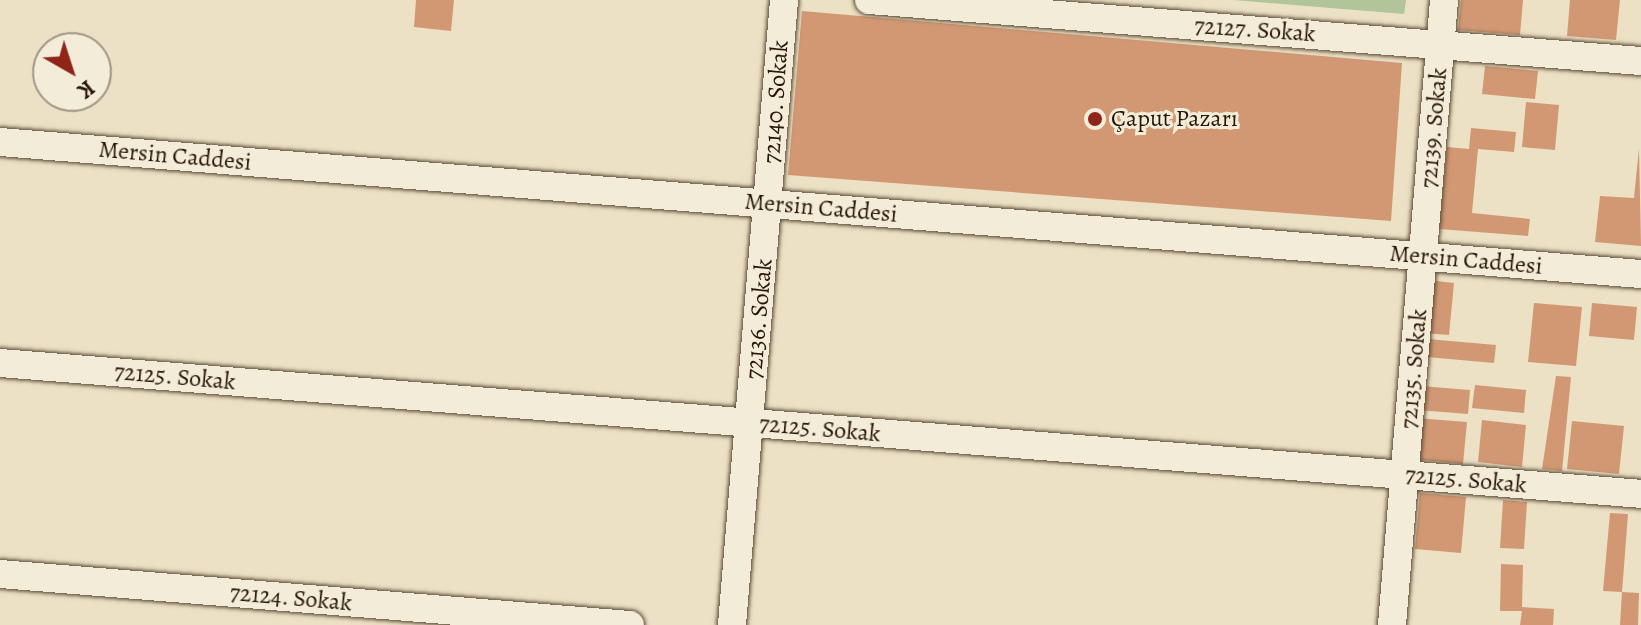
<!DOCTYPE html>
<html>
<head>
<meta charset="utf-8">
<style>
  body { margin:0 }
  #map { position:relative; width:1641px; height:625px; overflow:hidden; background:#ece1c5; font-family:Alegreya,serif }
  div>[style] { position:absolute }
  .green>* { inset:0; background:#b1c49a }
  .building>* { inset:0; background:#d19873 }
  .roads { filter:drop-shadow(0 0 2px #5a4934) drop-shadow(0 0 2px #5a4934) }
  .minor>* { height:28px; margin:-14px; padding:0 14px; transform-origin:14px; border-radius:14px; background:#f3ecd9 }
  .dots>* { width:22px; height:22px; translate:-50% -50%; box-sizing:border-box; border:4px solid #f3ecd9; border-radius:50% }
  span { translate:-50% -50%; white-space:nowrap; text-align:center; line-height:1.15; -webkit-text-stroke:6px #f3ecd9; paint-order:stroke }
  .street-label { font-size:24px; color:#291604 }
  .poi-label { font-size:24px; color:#291604 }
  .left { translate:0 -50%; text-align:left }
  .north { position:absolute; left:32px; top:32px; width:80px; height:80px; box-sizing:border-box; background:#f3ecd9; border:2px solid #a29684; border-radius:50%; rotate:141deg; font-size:22px; font-weight:700; line-height:32px; text-align:center; color:#291604 }
  .north::after { content:''; display:block; margin:auto; width:28px; height:36px; background:#8f2418; clip-path:polygon(50% 0,100% 100%,50% 72%,0 100%) }
</style>
</head>
<body>
<div id="map">
  <div class="green">
    <div style="clip-path:polygon(1234px 0,1406px 0,1404px 14px)"></div>
  </div>
  <div class="building">
    <div style="clip-path:polygon(416px 0,454px 0,451px 31px,414px 27px)"></div>
    <div style="clip-path:polygon(1461px 0,1523px 0,1520px 35px,1458px 30px)"></div>
    <div style="clip-path:polygon(1570px 0,1620px 0,1616px 40px,1567px 36px)"></div>
    <div style="clip-path:polygon(802px 11px,1402px 63px,1391px 221px,788px 175px)"></div>
    <div style="clip-path:polygon(1485px 66px,1538px 71px,1535px 99px,1482px 94px)"></div>
    <div style="clip-path:polygon(1526px 102px,1559px 105px,1555px 150px,1522px 147px)"></div>
    <div style="clip-path:polygon(1471px 128px,1516px 132px,1514px 152px,1478px 149px,1472px 213px,1530px 219px,1528px 236px,1439px 229px,1447px 147px,1469px 149px)"></div>
    <div style="clip-path:polygon(1639px 148px,1641px 246px,1595px 242px,1600px 196px,1634px 198px)"></div>
    <div style="clip-path:polygon(1428px 280px,1454px 283px,1449px 335px,1423px 333px)"></div>
    <div style="clip-path:polygon(1534px 303px,1582px 307px,1576px 366px,1528px 362px)"></div>
    <div style="clip-path:polygon(1592px 303px,1637px 307px,1634px 340px,1589px 336px)"></div>
    <div style="clip-path:polygon(1428px 339px,1496px 345px,1494px 363px,1427px 357px)"></div>
    <div style="clip-path:polygon(1556px 376px,1571px 377px,1562px 471px,1542px 469px)"></div>
    <div style="clip-path:polygon(1475px 385px,1526px 390px,1524px 413px,1472px 408px)"></div>
    <div style="clip-path:polygon(1421px 386px,1470px 390px,1468px 414px,1418px 410px)"></div>
    <div style="clip-path:polygon(1416px 418px,1467px 422px,1463px 464px,1411px 459px)"></div>
    <div style="clip-path:polygon(1482px 420px,1526px 425px,1522px 467px,1478px 462px)"></div>
    <div style="clip-path:polygon(1572px 421px,1624px 426px,1619px 474px,1567px 469px)"></div>
    <div style="clip-path:polygon(1420px 493px,1466px 497px,1461px 553px,1415px 549px)"></div>
    <div style="clip-path:polygon(1503px 500px,1527px 502px,1524px 549px,1500px 548px)"></div>
    <div style="clip-path:polygon(1610px 513px,1628px 514px,1622px 592px,1603px 591px)"></div>
    <div style="clip-path:polygon(1501px 564px,1523px 565px,1522px 607px,1554px 609px,1553px 625px,1520px 625px,1522px 611px,1500px 611px)"></div>
    <div style="clip-path:polygon(1622px 592px,1639px 593px,1638px 625px,1620px 625px)"></div>
  </div>
  <div class="roads">
    <div class="minor">
      <div style="left:869px;top:0;width:774px;rotate:4.52deg"></div>
      <div style="left:0;top:142px;width:1646px;rotate:4.6deg"></div>
      <div style="left:0;top:363px;width:1646px;rotate:4.56deg"></div>
      <div style="left:0;top:574px;width:632px;rotate:4.63deg"></div>
      <div style="left:732px;top:625px;width:627px;rotate:-85.24deg"></div>
      <div style="left:1392px;top:625px;width:627px;rotate:-85.24deg"></div>
    </div>
  </div>
  <div class="dots">
    <div style="left:1095px;top:119px;background:#8f2418"></div>
  </div>
  <div class="street-label">
    <span style="left:1255px;top:30px;rotate:4deg">72127. Sokak</span>
    <span style="left:776px;top:102px;rotate:-86deg">72140. Sokak</span>
    <span style="left:1434px;top:128px;rotate:-85deg">72139. Sokak</span>
    <span style="left:175px;top:156px;rotate:5deg">Mersin Caddesi</span>
    <span style="left:821px;top:208px;rotate:5deg">Mersin Caddesi</span>
    <span style="left:1466px;top:260px;rotate:5deg">Mersin Caddesi</span>
    <span style="left:759px;top:319px;rotate:-85deg">72136. Sokak</span>
    <span style="left:1414px;top:369px;rotate:-85deg">72135. Sokak</span>
    <span style="left:175px;top:377px;rotate:5deg">72125. Sokak</span>
    <span style="left:820px;top:429px;rotate:5deg">72125. Sokak</span>
    <span style="left:1466px;top:480px;rotate:5deg">72125. Sokak</span>
    <span style="left:291px;top:598px;rotate:5deg">72124. Sokak</span>
  </div>
  <div class="poi-label">
    <span class="left" style="left:1111px;top:119px">Çaput Pazarı</span>
  </div>
  <div class="north">K</div>
</div>
</body>
</html>
